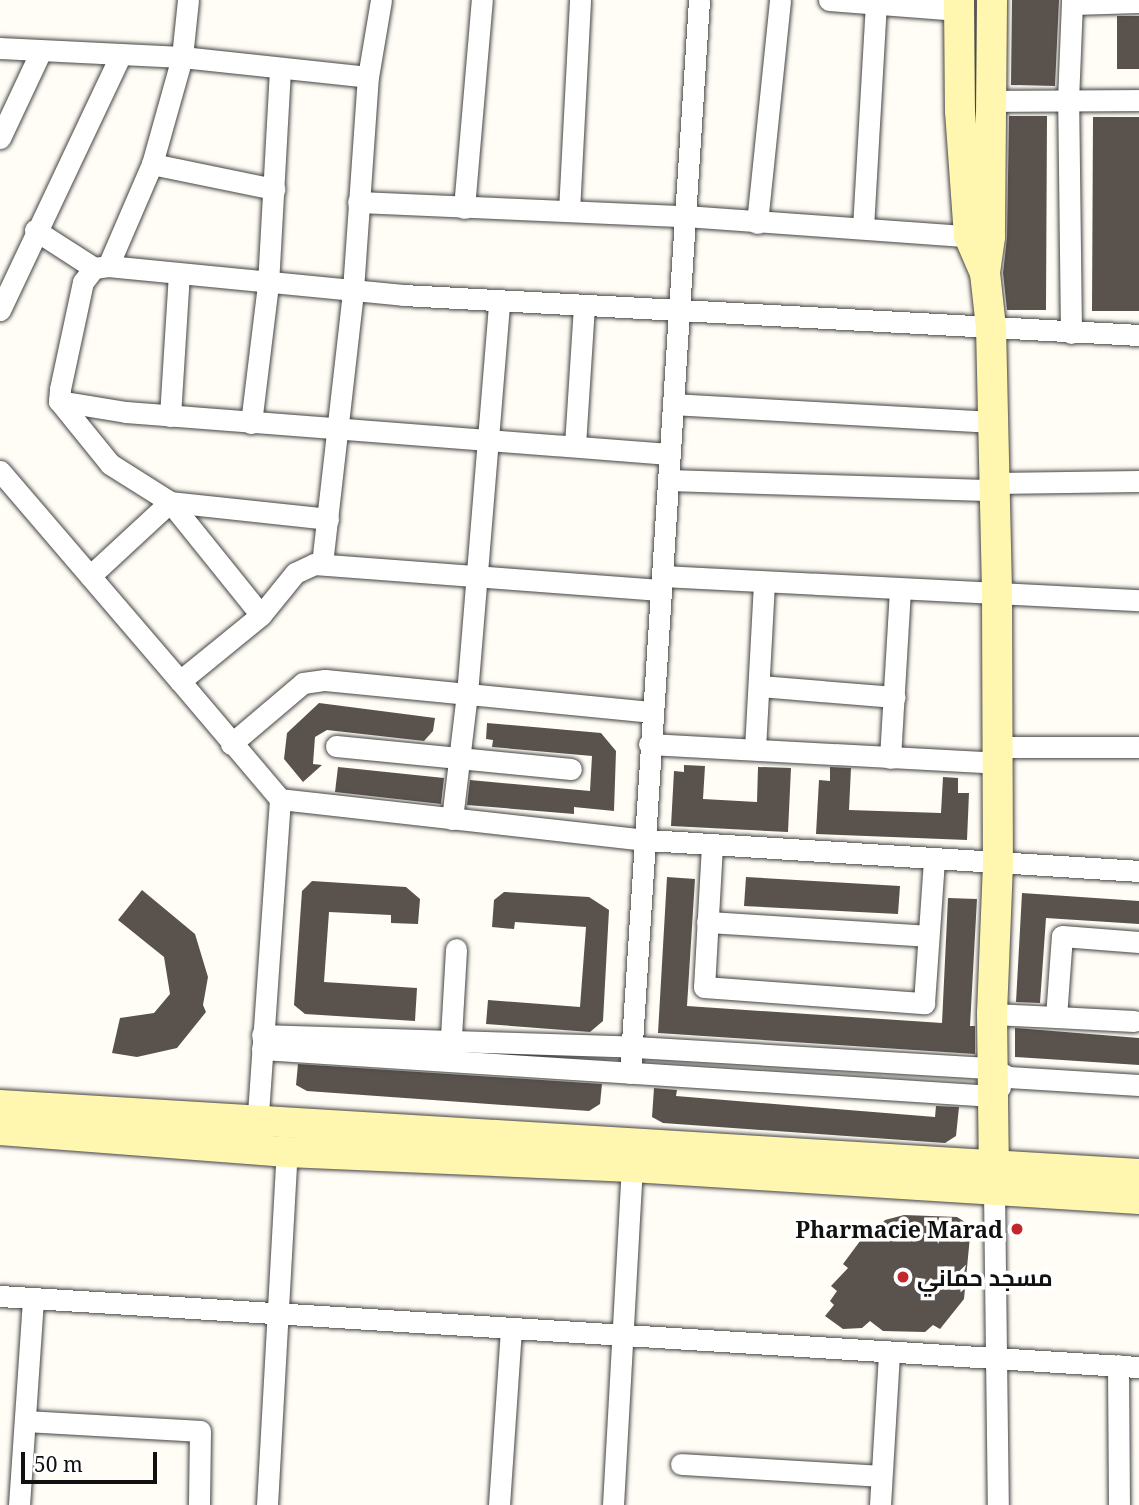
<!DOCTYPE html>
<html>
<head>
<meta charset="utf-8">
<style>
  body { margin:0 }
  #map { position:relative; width:1139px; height:1505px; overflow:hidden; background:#fffdf5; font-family:"Noto Serif",Cairo,serif }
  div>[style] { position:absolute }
  .building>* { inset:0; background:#5a524d }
  .roads { filter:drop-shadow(0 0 2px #444) drop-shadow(0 0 2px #444) }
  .street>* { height:21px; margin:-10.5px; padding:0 10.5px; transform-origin:10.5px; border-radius:10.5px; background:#fff }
  .secondary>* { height:30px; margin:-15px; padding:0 15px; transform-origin:15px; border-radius:15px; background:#fff6b0 }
  .dots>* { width:19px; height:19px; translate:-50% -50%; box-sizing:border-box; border:4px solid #fff; border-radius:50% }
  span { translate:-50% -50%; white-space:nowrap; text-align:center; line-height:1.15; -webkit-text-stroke:7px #fff; paint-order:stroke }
  .poi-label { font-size:23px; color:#111; font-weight:700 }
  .right { translate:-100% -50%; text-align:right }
  .left { translate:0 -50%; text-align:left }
  .scale { position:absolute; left:21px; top:1452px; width:136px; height:32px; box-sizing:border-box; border:4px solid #111; border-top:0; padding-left:9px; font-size:21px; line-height:24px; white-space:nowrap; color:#111; -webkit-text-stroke:5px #fff; paint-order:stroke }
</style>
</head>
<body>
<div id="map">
  <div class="building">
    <div style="clip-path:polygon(1012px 0,1059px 0,1055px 86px,1011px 85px)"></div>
    <div style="clip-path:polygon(1117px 16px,1139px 16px,1139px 69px,1117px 69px)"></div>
    <div style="clip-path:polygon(1009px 116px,1047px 116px,1046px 310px,1007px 310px,1003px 273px,1007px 237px)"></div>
    <div style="clip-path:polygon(1093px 117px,1139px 117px,1139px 311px,1092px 311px)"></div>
    <div style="clip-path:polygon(319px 703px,435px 718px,433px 731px,424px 741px,327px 730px,315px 737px,313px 764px,322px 765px,303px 782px,284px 759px,287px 733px)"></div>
    <div style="clip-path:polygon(487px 723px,601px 733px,616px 751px,614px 811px,574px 807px,574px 814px,467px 805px,470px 780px,590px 791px,592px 756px,492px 747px,493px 740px,486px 739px)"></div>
    <div style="clip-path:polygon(684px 765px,705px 766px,703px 799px,757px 802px,758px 767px,791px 768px,788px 832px,671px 826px,674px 771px,684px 772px)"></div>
    <div style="clip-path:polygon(338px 767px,444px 778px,441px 804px,335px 792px)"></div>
    <div style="clip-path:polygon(830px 767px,851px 768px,849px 810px,941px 813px,943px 777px,958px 778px,958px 793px,969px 793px,967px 840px,816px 834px,819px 780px,830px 781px)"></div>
    <div style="clip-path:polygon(667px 877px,695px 879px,687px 1006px,942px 1023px,948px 898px,977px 899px,970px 1026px,975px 1026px,975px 1054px,658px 1033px)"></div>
    <div style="clip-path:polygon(746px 877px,900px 886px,898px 914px,744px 906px)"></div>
    <div style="clip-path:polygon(312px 881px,406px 887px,420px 899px,418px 924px,391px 923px,391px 915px,329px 912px,324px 982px,417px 988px,415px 1021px,305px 1014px,294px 1005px,302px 891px)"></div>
    <div style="clip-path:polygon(142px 890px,195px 934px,208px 977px,203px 1005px,206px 1012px,177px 1048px,137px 1057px,112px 1053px,120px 1018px,154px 1013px,170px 994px,164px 957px,118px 920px)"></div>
    <div style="clip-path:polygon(504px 892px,589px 897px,609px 910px,603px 1021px,590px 1032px,486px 1024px,488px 1000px,580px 1007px,586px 927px,515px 922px,514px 929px,492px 927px,494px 900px)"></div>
    <div style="clip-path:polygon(1022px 893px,1139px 901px,1139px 924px,1046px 918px,1040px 1003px,1016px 1002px)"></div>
    <div style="clip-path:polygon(1015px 1028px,1139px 1038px,1139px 1065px,1015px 1057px)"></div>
    <div style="clip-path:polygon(298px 1064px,602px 1084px,600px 1104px,589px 1111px,307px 1091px,296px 1085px)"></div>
    <div style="clip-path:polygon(654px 1088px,677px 1090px,676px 1096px,935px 1117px,936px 1106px,959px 1107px,956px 1136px,945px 1143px,663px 1123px,652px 1117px)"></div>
    <div style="clip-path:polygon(904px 1215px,957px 1217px,971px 1226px,964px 1299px,940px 1329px,933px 1325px,925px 1332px,883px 1331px,870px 1321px,862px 1328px,843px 1329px,825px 1316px,834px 1305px,830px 1301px,837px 1291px,831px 1286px,848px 1268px,843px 1264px,866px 1233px,870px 1237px,885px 1220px)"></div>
  </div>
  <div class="roads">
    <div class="street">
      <div style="left:829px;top:0;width:130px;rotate:4.4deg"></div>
      <div style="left:1072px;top:4px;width:67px;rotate:-1.7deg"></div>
      <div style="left:0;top:48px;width:182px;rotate:2.8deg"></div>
      <div style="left:182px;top:57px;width:187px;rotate:6.1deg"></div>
      <div style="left:991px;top:101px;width:148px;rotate:-0.4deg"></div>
      <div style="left:0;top:138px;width:96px;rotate:-64.8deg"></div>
      <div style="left:152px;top:164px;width:125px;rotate:11.6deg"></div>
      <div style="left:358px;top:202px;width:327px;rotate:2.5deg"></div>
      <div style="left:685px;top:216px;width:297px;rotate:4.1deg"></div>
      <div style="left:464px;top:208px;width:209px;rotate:-85.1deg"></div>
      <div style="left:569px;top:211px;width:211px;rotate:-87deg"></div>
      <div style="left:757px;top:223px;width:224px;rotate:-84.1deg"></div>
      <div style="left:863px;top:228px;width:225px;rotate:-86.7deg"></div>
      <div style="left:35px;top:230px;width:70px;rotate:32.8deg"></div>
      <div style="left:108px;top:266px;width:111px;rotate:-66.7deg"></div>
      <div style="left:152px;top:164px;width:111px;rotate:-74.3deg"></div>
      <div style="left:182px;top:57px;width:57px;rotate:-84deg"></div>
      <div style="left:0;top:310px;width:283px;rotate:-64.7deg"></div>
      <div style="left:1071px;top:333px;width:232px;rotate:-90.7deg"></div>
      <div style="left:1068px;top:101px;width:101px;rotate:-87.7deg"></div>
      <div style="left:59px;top:401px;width:81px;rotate:51deg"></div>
      <div style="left:110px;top:464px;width:71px;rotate:32.3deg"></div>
      <div style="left:170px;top:502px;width:145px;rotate:51.2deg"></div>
      <div style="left:673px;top:404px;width:319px;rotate:3.2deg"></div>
      <div style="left:170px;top:416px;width:142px;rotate:-86.4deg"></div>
      <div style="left:251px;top:423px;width:140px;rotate:-83deg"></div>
      <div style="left:268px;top:284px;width:213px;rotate:-86.8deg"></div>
      <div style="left:575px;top:445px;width:140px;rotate:-86.3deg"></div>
      <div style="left:669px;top:454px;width:545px;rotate:-175.58deg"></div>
      <div style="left:126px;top:412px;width:68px;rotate:-170.7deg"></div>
      <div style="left:59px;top:401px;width:12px;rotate:-85deg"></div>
      <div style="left:60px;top:389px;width:109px;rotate:-77.9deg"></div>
      <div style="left:83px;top:282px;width:18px;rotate:-52deg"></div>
      <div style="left:94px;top:268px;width:14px;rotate:-8deg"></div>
      <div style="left:108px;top:266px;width:296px;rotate:5.6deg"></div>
      <div style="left:403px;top:295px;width:737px;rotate:3.11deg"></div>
      <div style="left:0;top:471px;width:277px;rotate:49.4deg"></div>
      <div style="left:180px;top:681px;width:104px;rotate:-39.2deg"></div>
      <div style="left:261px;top:615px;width:54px;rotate:-51deg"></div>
      <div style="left:295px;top:573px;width:21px;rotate:-25deg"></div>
      <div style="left:314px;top:564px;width:347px;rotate:4.3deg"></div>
      <div style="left:668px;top:480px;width:326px;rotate:1.8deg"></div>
      <div style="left:994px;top:483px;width:145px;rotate:-0.8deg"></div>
      <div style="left:322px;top:564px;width:276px;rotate:-83.5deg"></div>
      <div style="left:353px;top:290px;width:214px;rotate:-86deg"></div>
      <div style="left:368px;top:77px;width:78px;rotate:-80.4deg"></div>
      <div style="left:90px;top:576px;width:109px;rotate:-42.8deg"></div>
      <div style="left:170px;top:502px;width:159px;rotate:6.1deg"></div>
      <div style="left:662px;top:576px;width:478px;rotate:2.9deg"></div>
      <div style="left:180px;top:681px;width:155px;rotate:49.7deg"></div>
      <div style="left:280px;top:799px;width:334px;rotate:94deg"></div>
      <div style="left:760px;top:686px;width:135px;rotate:4.7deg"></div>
      <div style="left:231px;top:744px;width:94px;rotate:-40.3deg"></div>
      <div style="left:303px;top:683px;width:22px;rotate:-8deg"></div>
      <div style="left:325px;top:680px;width:327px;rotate:5.6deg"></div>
      <div style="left:649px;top:744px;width:348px;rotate:3.1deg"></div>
      <div style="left:336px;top:746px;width:236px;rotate:5.6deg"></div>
      <div style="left:996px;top:747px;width:143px"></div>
      <div style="left:755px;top:749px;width:166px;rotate:-86.9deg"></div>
      <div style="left:890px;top:758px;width:169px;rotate:-86.6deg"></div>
      <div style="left:280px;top:799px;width:369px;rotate:6.4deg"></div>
      <div style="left:647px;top:840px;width:493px;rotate:3.6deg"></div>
      <div style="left:452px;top:819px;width:126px;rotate:-83.2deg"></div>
      <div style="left:467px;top:694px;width:394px;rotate:-85.3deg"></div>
      <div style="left:712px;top:845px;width:142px;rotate:93.2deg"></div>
      <div style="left:704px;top:987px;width:221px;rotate:4.2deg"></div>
      <div style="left:924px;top:1003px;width:143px;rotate:-86deg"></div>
      <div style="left:707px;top:922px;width:221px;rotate:3.6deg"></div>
      <div style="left:992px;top:1014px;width:64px;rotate:2.7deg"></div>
      <div style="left:1056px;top:1017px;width:81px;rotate:-85.8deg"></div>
      <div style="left:1062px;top:936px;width:77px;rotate:4.5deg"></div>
      <div style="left:1056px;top:1017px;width:78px;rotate:2.9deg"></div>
      <div style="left:262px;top:1035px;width:373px;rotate:1.8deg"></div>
      <div style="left:635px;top:1047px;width:358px;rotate:3.4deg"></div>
      <div style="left:992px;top:1068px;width:18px;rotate:29deg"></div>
      <div style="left:1008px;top:1077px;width:131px;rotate:3.5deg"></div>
      <div style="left:262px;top:1049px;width:732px;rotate:3.68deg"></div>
      <div style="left:992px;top:1096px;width:12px;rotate:-48deg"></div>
      <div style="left:450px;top:1054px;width:105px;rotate:-86.7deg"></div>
      <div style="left:630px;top:1073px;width:1075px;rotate:-86.32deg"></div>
      <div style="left:994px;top:1190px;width:315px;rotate:89.3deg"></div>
      <div style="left:0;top:1296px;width:1141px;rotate:3.57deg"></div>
      <div style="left:1118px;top:1365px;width:140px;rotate:89.6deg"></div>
      <div style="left:27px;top:1421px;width:173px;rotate:3.3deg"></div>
      <div style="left:200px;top:1431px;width:74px;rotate:90.8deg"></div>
      <div style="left:681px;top:1464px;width:200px;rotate:3.4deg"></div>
      <div style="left:19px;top:1505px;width:206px;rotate:-86.1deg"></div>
      <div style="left:267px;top:1505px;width:354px;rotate:-86.8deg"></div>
      <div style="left:499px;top:1505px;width:176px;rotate:-86.1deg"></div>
      <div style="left:613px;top:1505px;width:339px;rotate:-86.8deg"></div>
      <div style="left:880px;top:1505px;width:153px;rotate:-86.6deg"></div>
    </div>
    <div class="secondary">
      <div style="left:959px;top:0;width:111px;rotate:89.5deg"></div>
      <div style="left:960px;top:111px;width:125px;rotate:85.9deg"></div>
      <div style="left:969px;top:236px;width:40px;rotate:66.6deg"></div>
      <div style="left:992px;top:0;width:237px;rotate:90.5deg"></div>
      <div style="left:990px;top:237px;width:36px;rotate:98deg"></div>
      <div style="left:985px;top:273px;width:54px;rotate:83.7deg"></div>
      <div style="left:991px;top:327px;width:268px;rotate:88.7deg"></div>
      <div style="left:997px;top:595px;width:269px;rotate:89.8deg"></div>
      <div style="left:998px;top:864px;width:150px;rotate:92.3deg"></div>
      <div style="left:992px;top:1014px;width:176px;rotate:89.3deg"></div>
      <div style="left:0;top:1105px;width:1141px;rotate:3.47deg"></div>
      <div style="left:0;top:1130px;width:288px;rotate:4.4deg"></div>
      <div style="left:287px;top:1152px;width:345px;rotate:2.5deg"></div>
      <div style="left:632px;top:1167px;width:508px;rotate:3.61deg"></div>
    </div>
  </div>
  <div class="dots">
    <div style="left:1017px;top:1229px;background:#c4262e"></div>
    <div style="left:903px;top:1277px;background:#c4262e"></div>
  </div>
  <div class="poi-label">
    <span class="right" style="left:1003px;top:1229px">Pharmacie Marad</span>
    <span class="left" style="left:917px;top:1277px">مسجد حماني</span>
  </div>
  <div class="scale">50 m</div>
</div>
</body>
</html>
